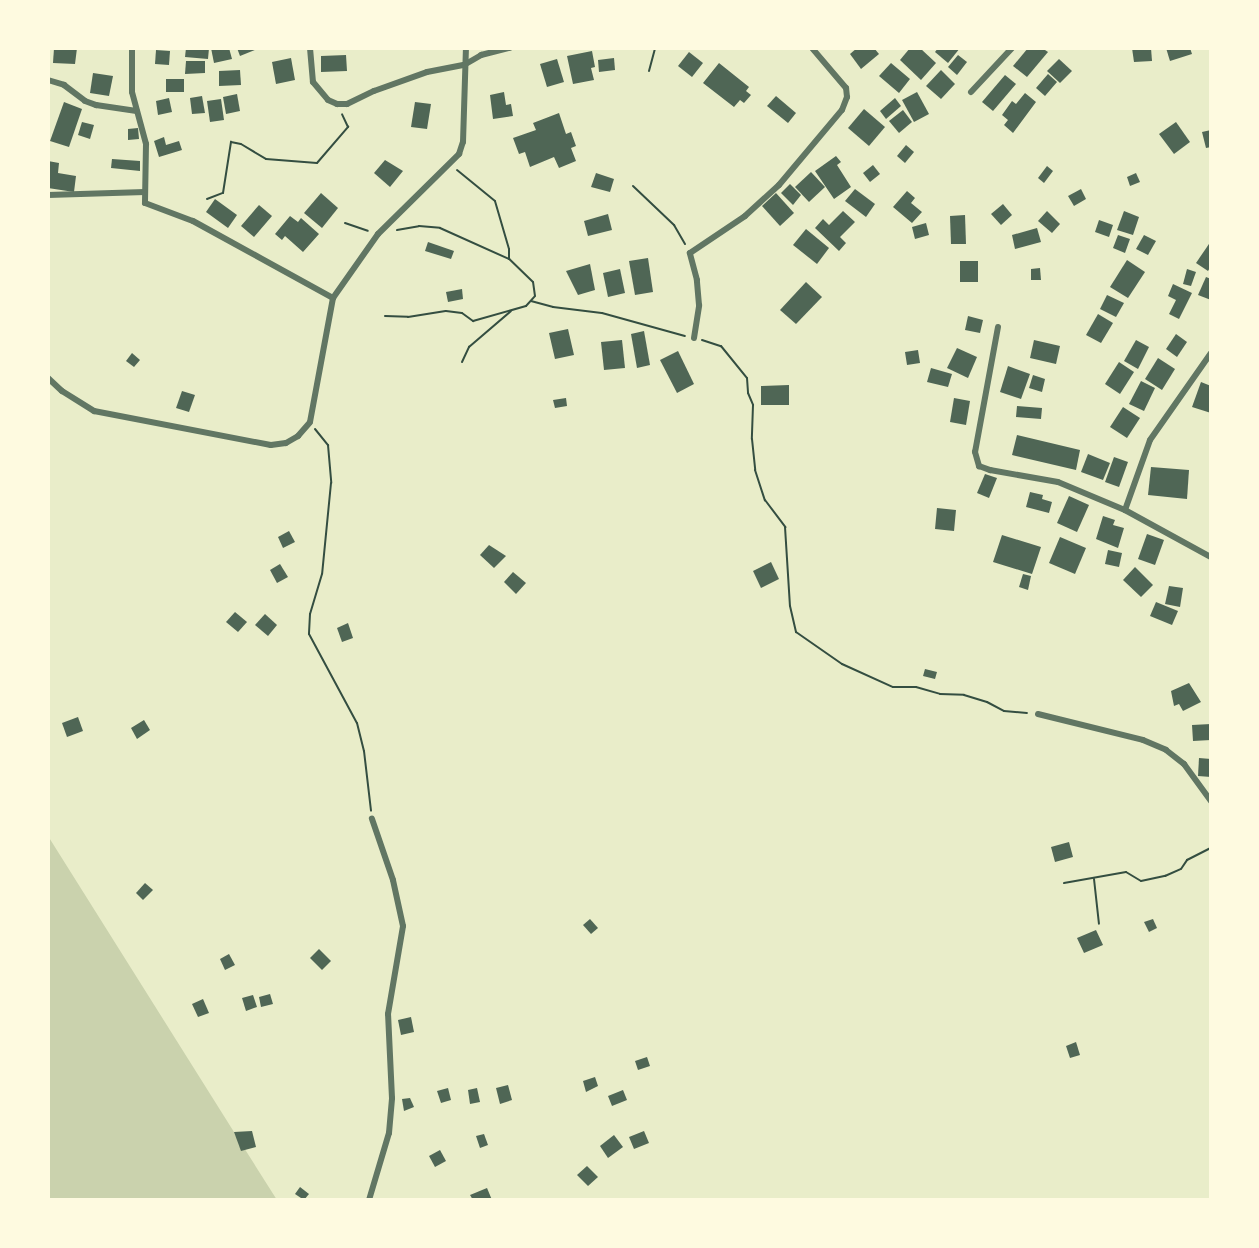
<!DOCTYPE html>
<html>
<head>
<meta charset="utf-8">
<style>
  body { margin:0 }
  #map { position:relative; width:1259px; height:1248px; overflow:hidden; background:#e9edc9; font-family:"Golos Text",sans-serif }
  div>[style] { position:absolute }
  .green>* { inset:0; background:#cad2ad }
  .building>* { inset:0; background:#4f6655 }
  .path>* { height:2px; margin:-1px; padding:0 1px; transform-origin:1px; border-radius:1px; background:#344e41 }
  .minor>* { height:6px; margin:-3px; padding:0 3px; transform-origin:3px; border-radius:3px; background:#617663 }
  span { translate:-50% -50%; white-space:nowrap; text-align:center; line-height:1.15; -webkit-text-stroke:4.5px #fefae0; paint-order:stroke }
  .frame { position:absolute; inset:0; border:50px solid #fefae0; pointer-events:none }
</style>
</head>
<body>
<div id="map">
  <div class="green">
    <div style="clip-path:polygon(48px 836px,234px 1132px,277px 1200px,48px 1200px)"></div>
  </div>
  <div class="building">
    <div style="clip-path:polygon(54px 48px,77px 48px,75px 64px,53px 63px)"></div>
    <div style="clip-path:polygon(186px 48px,209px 48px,208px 59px,185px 57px)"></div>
    <div style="clip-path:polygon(211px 48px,229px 48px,232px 59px,214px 63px)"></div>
    <div style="clip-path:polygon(237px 48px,260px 48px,240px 56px)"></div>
    <div style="clip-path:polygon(857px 48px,874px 48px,879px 54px,861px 69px,850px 54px)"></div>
    <div style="clip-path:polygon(910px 48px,920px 48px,936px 63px,921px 80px,900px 60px)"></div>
    <div style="clip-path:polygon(938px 48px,960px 48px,948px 63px,935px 52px)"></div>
    <div style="clip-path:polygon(1028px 48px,1042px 48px,1048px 52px,1027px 77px,1013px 66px)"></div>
    <div style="clip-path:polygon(1132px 48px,1151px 48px,1152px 61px,1134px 62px)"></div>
    <div style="clip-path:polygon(1166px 48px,1190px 48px,1192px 54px,1170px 61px)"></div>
    <div style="clip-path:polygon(156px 50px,170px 51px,169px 65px,155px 64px)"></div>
    <div style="clip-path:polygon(592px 51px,595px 67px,591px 68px,594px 80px,573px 84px,567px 56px)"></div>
    <div style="clip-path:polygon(689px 52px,703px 63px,692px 77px,678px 66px)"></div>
    <div style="clip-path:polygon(346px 55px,347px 71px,321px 72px,321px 56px)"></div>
    <div style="clip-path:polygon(958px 55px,967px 62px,957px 75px,948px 67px)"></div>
    <div style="clip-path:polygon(291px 58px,295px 80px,276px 84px,272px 62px)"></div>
    <div style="clip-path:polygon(614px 58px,615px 70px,599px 72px,598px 60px)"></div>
    <div style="clip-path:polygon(557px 59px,564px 82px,547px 87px,540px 64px)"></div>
    <div style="clip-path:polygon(1059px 59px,1072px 71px,1060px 83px,1047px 71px)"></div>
    <div style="clip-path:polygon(186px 61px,205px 61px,205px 73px,185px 74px)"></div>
    <div style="clip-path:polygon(719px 63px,749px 87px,746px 91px,751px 95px,744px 103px,740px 100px,734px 107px,703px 83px)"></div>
    <div style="clip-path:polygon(891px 63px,910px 79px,899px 93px,879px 76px)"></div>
    <div style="clip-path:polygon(240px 70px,241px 85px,219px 86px,219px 71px)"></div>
    <div style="clip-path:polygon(941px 70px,955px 84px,941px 99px,926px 86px)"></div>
    <div style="clip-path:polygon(93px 73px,113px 76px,109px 96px,90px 93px)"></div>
    <div style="clip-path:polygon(1048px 74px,1057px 82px,1045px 96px,1036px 88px)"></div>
    <div style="clip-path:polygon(1005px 75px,1016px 84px,993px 111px,982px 102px)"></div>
    <div style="clip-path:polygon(166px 79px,184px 79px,184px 92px,166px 92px)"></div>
    <div style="clip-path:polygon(504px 92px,506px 105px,511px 104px,513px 116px,493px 119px,490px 95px)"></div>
    <div style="clip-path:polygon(917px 92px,929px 114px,914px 122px,902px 100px)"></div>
    <div style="clip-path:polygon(1025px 93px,1036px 102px,1013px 133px,1004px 125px,1008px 120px,1002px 115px,1012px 101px,1016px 104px)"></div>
    <div style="clip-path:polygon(237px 94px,240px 111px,226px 114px,223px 97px)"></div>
    <div style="clip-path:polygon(202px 96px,205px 113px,192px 114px,190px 98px)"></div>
    <div style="clip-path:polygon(776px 96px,796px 113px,788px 123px,767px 106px)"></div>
    <div style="clip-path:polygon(169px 98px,172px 112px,158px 115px,156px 101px)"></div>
    <div style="clip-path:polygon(895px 98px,901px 106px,886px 119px,880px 111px)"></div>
    <div style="clip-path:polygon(221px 99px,224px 120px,210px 122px,207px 101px)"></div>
    <div style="clip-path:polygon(64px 102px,82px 109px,69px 147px,50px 141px)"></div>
    <div style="clip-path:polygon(415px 102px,431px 104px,427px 129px,411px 127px)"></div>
    <div style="clip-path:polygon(864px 109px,885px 127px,869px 146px,848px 128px)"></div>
    <div style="clip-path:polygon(903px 110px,912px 122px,899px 133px,889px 121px)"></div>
    <div style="clip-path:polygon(559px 113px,566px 134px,571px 132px,576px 146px,571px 148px,576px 161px,559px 168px,554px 157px,530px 167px,525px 152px,519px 154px,513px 138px,536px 130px,533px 123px)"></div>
    <div style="clip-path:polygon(82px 122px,94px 125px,90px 139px,78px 135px)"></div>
    <div style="clip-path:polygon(1176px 122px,1190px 142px,1174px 154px,1159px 134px)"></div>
    <div style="clip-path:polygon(138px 128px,139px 139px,128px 140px,128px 129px)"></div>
    <div style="clip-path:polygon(1211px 130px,1211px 147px,1206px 148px,1202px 132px)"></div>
    <div style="clip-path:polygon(164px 137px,166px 145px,179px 141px,182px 150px,159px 157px,154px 141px)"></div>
    <div style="clip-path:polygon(906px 145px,914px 152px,905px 163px,897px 156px)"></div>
    <div style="clip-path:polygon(836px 156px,841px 162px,837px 165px,851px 187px,834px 199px,815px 171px)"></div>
    <div style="clip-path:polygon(112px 159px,140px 161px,140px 171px,111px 168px)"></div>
    <div style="clip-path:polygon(385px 160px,403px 171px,390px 187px,374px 173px)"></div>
    <div style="clip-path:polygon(48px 161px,59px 163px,58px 173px,76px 176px,74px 192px,48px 188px)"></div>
    <div style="clip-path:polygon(873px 165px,880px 174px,870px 182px,863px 173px)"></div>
    <div style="clip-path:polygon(1047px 166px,1053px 171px,1044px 183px,1038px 178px)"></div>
    <div style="clip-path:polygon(811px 172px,825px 187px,809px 202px,795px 187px)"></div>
    <div style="clip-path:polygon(596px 173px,614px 179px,610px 192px,591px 187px)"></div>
    <div style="clip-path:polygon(1136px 173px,1140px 182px,1130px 186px,1127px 177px)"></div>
    <div style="clip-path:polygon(790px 184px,801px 195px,793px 205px,781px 193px)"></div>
    <div style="clip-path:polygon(855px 189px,875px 204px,866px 217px,845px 201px)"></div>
    <div style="clip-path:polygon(1081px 189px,1086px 199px,1074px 206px,1068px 196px)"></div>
    <div style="clip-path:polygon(907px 191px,915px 198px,911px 203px,922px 212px,912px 223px,893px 207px)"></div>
    <div style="clip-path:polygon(321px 193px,338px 208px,322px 228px,304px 213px)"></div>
    <div style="clip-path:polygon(776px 193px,794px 213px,780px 226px,762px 206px)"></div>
    <div style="clip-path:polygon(215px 199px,237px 215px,228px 228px,206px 212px)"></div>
    <div style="clip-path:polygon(1003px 204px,1012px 215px,1001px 225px,991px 214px)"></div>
    <div style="clip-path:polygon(259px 205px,272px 216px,254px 237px,241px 226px)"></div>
    <div style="clip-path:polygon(843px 211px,855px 222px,840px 237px,846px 243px,839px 251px,815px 228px,823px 219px,829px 225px)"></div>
    <div style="clip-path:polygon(1047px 211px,1060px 224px,1052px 233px,1038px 221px)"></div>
    <div style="clip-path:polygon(1124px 211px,1139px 217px,1133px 235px,1117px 230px)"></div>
    <div style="clip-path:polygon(608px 214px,612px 230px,588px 236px,584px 221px)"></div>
    <div style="clip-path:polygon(965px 215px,966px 244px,951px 244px,950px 216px)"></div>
    <div style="clip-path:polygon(290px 216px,298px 222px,301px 218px,319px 234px,303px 252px,285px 236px,282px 240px,275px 234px)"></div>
    <div style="clip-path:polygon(1099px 220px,1113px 225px,1109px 237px,1095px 232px)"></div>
    <div style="clip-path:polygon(926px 223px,929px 235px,915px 239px,912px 227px)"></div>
    <div style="clip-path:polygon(1037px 228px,1041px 242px,1015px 249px,1012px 235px)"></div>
    <div style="clip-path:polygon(806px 229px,829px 248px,817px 264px,793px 245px)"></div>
    <div style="clip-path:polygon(1118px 235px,1130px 239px,1125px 253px,1113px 248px)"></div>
    <div style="clip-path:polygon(1144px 235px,1156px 241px,1148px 255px,1136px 249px)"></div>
    <div style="clip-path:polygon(1211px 241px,1211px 266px,1208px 271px,1196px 263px)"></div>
    <div style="clip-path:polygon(428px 242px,454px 251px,451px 259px,425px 251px)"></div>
    <div style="clip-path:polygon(648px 258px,653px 292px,635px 295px,629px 261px)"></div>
    <div style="clip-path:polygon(1127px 260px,1145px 272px,1128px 298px,1110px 287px)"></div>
    <div style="clip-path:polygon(960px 261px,978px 261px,978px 282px,960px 282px)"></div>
    <div style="clip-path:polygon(590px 264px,595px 290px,578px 295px,566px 271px)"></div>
    <div style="clip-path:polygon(1040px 268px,1041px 280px,1031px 280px,1031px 269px)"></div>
    <div style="clip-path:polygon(620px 269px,625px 293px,608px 297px,603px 273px)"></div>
    <div style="clip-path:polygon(1187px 269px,1196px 272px,1191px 286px,1183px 284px)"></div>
    <div style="clip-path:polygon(1206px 277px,1211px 279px,1211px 300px,1198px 295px)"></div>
    <div style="clip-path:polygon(806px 282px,822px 297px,796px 324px,780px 310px)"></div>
    <div style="clip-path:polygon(1173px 284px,1192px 293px,1179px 319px,1169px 314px,1176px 300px,1168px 296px)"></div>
    <div style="clip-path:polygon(462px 289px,463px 299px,448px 302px,446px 292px)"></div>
    <div style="clip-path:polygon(1107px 295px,1124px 303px,1116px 317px,1100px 309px)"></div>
    <div style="clip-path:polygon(1098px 314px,1113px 323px,1101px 343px,1086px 335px)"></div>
    <div style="clip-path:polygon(968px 316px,983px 320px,980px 333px,965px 330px)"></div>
    <div style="clip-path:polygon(568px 329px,574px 355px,555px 359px,549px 333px)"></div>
    <div style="clip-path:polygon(644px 331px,650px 365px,637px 368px,631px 334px)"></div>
    <div style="clip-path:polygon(1176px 334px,1187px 342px,1177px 357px,1166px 349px)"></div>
    <div style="clip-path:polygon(622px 340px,625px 368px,604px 370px,601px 342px)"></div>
    <div style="clip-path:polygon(1034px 340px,1060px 346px,1056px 364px,1030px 358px)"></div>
    <div style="clip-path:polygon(1136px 340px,1149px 347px,1138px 369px,1124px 361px)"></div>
    <div style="clip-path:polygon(957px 348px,977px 357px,968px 378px,947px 368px)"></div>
    <div style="clip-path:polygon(918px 350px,920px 363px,907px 365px,905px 352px)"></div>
    <div style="clip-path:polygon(678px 351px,694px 384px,677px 393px,660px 360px)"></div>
    <div style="clip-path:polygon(132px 353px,140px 360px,134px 367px,126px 361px)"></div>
    <div style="clip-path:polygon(1158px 358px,1175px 369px,1162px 390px,1145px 379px)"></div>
    <div style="clip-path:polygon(1119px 362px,1134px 372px,1120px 394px,1105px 384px)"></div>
    <div style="clip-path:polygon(1008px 366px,1030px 374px,1021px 399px,1000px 392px)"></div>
    <div style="clip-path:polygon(931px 368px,952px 374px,948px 387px,927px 382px)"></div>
    <div style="clip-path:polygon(1033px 375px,1045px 379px,1042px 392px,1029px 388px)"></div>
    <div style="clip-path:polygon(1141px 381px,1155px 388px,1144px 411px,1129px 404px)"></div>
    <div style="clip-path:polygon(1201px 382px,1211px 386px,1211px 413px,1192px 407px)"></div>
    <div style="clip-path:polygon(789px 385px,789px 405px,761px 405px,761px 386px)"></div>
    <div style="clip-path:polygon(182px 391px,195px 395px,189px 412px,176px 408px)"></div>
    <div style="clip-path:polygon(566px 398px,567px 406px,555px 408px,553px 400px)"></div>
    <div style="clip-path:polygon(954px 398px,970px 401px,966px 425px,950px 422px)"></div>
    <div style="clip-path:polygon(1017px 406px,1042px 408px,1041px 419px,1016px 417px)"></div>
    <div style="clip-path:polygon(1123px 407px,1140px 418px,1127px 438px,1110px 427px)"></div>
    <div style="clip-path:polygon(1017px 435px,1080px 450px,1076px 470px,1012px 455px)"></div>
    <div style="clip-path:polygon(1088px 454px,1110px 463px,1103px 480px,1081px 472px)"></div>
    <div style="clip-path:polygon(1114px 457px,1128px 462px,1119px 487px,1105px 482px)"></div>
    <div style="clip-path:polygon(1151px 467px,1189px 470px,1187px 499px,1148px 495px)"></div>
    <div style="clip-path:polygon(985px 474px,997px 478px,989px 498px,977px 493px)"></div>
    <div style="clip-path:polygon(1030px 492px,1043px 495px,1042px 499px,1052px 502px,1049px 513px,1026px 507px)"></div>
    <div style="clip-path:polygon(1069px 496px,1089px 505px,1077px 532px,1057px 523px)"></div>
    <div style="clip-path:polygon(937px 508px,956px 510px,954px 531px,935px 529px)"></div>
    <div style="clip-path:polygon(1103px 516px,1115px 520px,1113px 525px,1124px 528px,1118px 548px,1096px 539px)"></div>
    <div style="clip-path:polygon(289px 531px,295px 542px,283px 548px,278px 537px)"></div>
    <div style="clip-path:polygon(1147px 534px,1164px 540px,1155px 565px,1138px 559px)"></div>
    <div style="clip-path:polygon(1002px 535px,1041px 547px,1032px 574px,993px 562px)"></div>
    <div style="clip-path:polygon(1060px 537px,1086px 548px,1075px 574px,1049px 563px)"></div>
    <div style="clip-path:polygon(489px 545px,506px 556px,494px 568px,480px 555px)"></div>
    <div style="clip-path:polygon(1108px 550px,1122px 553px,1119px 567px,1105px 564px)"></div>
    <div style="clip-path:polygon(771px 562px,779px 579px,761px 588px,753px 571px)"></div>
    <div style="clip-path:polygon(280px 564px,288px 577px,277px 583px,270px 570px)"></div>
    <div style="clip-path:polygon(1135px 567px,1153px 585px,1141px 597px,1123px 580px)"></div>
    <div style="clip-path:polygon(513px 572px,526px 583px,516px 594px,504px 582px)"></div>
    <div style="clip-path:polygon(1023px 574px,1031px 576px,1028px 590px,1019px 587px)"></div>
    <div style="clip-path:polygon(1169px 586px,1183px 588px,1180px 607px,1165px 604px)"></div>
    <div style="clip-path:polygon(1156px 602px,1178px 611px,1172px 625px,1150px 616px)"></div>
    <div style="clip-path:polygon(235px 612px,247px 622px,238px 632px,226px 622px)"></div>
    <div style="clip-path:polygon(265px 614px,277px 625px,268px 636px,255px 625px)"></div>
    <div style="clip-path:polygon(348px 623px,353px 638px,342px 642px,337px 628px)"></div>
    <div style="clip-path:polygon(925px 669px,937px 672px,935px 679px,923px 676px)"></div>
    <div style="clip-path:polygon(1189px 683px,1201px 702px,1183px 711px,1179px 704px,1174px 706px,1171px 691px)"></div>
    <div style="clip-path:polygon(78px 717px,83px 731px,67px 737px,62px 723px)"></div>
    <div style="clip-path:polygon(144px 720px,150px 730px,137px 739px,131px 728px)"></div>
    <div style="clip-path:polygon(1211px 724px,1211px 740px,1193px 741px,1192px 725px)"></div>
    <div style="clip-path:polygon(1199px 758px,1211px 759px,1211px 777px,1198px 776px)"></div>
    <div style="clip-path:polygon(1069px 842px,1073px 857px,1055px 862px,1051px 847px)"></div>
    <div style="clip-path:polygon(145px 883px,153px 890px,143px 900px,136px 893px)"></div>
    <div style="clip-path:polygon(590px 919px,598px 928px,591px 934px,583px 925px)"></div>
    <div style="clip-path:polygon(1153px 919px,1157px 928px,1149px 932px,1144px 922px)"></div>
    <div style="clip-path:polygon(1096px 930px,1103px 945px,1084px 953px,1077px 938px)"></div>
    <div style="clip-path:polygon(319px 949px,331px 961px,322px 970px,310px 958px)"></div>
    <div style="clip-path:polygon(229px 954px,235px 965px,225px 970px,220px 959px)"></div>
    <div style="clip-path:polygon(270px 994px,273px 1004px,261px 1007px,259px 997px)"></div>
    <div style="clip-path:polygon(253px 995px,257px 1007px,246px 1011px,242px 998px)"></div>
    <div style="clip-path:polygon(203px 999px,209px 1013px,198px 1017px,192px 1004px)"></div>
    <div style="clip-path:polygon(411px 1017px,414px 1032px,401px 1035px,398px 1020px)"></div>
    <div style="clip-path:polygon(1076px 1042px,1080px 1055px,1070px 1058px,1066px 1046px)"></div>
    <div style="clip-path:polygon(647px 1057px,650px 1066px,638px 1070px,635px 1061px)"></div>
    <div style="clip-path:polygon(595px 1077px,598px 1086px,586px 1092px,583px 1081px)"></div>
    <div style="clip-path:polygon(508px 1085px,512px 1100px,500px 1104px,496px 1088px)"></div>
    <div style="clip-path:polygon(448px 1088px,451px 1100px,441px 1103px,437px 1091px)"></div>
    <div style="clip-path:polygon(477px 1088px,480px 1102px,470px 1104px,468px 1090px)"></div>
    <div style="clip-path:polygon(623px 1090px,627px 1100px,612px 1106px,608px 1096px)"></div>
    <div style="clip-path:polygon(410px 1098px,414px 1107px,404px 1111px,402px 1099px)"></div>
    <div style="clip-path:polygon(252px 1131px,256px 1147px,241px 1151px,234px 1132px)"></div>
    <div style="clip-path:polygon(644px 1131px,649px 1143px,634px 1149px,629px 1137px)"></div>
    <div style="clip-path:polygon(484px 1134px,488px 1145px,480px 1148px,476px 1136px)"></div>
    <div style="clip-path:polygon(614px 1135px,623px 1147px,608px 1158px,600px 1146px)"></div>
    <div style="clip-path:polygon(440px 1150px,446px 1161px,435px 1167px,429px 1156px)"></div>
    <div style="clip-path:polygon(587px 1166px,598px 1177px,588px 1186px,577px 1175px)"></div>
    <div style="clip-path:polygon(300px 1187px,309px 1194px,304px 1200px,295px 1194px)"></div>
    <div style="clip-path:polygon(487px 1188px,492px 1200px,473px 1200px,470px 1195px)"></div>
  </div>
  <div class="path">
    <div style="left:649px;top:71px;width:24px;rotate:-75deg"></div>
    <div style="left:633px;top:186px;width:57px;rotate:43.6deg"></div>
    <div style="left:674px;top:225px;width:22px;rotate:60deg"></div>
    <div style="left:207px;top:199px;width:17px;rotate:-21deg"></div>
    <div style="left:223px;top:193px;width:52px;rotate:-81.1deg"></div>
    <div style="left:231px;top:142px;width:10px;rotate:11deg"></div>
    <div style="left:241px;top:144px;width:29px;rotate:31deg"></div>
    <div style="left:266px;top:159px;width:51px;rotate:4.5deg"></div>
    <div style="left:317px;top:163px;width:48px;rotate:-49.3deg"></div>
    <div style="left:348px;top:127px;width:14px;rotate:-115deg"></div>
    <div style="left:345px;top:223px;width:24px;rotate:19deg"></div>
    <div style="left:397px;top:230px;width:22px;rotate:-10deg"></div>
    <div style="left:419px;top:226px;width:21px;rotate:5deg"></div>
    <div style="left:440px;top:228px;width:76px;rotate:24.2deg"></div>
    <div style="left:531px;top:301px;width:23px;rotate:15deg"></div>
    <div style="left:553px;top:307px;width:49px;rotate:7deg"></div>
    <div style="left:602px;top:313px;width:86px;rotate:15.5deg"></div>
    <div style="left:385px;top:316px;width:23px;rotate:2deg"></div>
    <div style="left:408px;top:317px;width:38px;rotate:-9deg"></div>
    <div style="left:446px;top:311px;width:16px;rotate:7deg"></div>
    <div style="left:462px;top:313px;width:14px;rotate:36deg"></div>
    <div style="left:473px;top:321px;width:55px;rotate:-15.8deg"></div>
    <div style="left:526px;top:306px;width:13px;rotate:-48deg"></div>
    <div style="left:535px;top:296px;width:14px;rotate:-98deg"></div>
    <div style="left:533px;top:282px;width:33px;rotate:-136deg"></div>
    <div style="left:509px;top:259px;width:10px;rotate:-90deg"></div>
    <div style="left:509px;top:249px;width:50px;rotate:-106.3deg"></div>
    <div style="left:495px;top:201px;width:49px;rotate:-140.8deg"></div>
    <div style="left:702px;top:340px;width:20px;rotate:18deg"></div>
    <div style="left:721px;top:346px;width:41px;rotate:50.9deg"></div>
    <div style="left:747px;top:378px;width:15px;rotate:86deg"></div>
    <div style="left:748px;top:393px;width:13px;rotate:67deg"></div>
    <div style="left:753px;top:405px;width:34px;rotate:92deg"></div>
    <div style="left:752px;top:439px;width:31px;rotate:84deg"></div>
    <div style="left:755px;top:470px;width:32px;rotate:72deg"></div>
    <div style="left:765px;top:500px;width:34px;rotate:53deg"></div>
    <div style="left:785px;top:527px;width:79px;rotate:86.4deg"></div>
    <div style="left:790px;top:606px;width:27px;rotate:77deg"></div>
    <div style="left:796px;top:632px;width:56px;rotate:34.8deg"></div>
    <div style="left:842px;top:664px;width:56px;rotate:24.3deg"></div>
    <div style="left:893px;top:687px;width:23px"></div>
    <div style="left:916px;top:687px;width:25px;rotate:16deg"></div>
    <div style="left:940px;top:694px;width:24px;rotate:2deg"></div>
    <div style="left:964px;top:695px;width:24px;rotate:17deg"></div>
    <div style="left:987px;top:702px;width:19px;rotate:28deg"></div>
    <div style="left:1004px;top:711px;width:23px;rotate:5deg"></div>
    <div style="left:462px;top:362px;width:17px;rotate:-65deg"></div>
    <div style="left:469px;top:347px;width:55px;rotate:-40.6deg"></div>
    <div style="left:315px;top:429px;width:21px;rotate:51deg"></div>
    <div style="left:328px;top:445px;width:38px;rotate:85deg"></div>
    <div style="left:331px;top:483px;width:91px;rotate:95.6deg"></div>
    <div style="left:322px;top:574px;width:42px;rotate:106.7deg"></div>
    <div style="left:310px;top:614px;width:20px;rotate:93deg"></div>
    <div style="left:309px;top:634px;width:101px;rotate:61.7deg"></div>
    <div style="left:357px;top:723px;width:29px;rotate:76deg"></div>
    <div style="left:364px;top:751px;width:60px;rotate:83.3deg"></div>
    <div style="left:1094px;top:879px;width:45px;rotate:83.7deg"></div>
    <div style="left:1064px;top:883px;width:63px;rotate:-10.1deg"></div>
    <div style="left:1126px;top:872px;width:17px;rotate:31deg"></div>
    <div style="left:1141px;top:881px;width:25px;rotate:-12deg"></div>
    <div style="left:1165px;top:876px;width:17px;rotate:-24deg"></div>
    <div style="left:1181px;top:869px;width:11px;rotate:-56deg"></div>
    <div style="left:1187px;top:860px;width:27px;rotate:-27deg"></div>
  </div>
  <div class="minor">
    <div style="left:132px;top:48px;width:44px;rotate:90deg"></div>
    <div style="left:132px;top:92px;width:54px;rotate:74.9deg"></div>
    <div style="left:146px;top:144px;width:59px;rotate:91deg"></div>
    <div style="left:145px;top:203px;width:51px;rotate:20.6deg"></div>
    <div style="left:193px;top:221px;width:160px;rotate:28.8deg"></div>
    <div style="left:310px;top:48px;width:34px;rotate:85deg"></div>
    <div style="left:313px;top:82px;width:23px;rotate:50deg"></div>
    <div style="left:328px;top:100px;width:10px;rotate:24deg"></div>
    <div style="left:337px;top:104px;width:10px"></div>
    <div style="left:347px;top:104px;width:30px;rotate:-26deg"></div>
    <div style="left:374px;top:91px;width:56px;rotate:-19.7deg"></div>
    <div style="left:427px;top:72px;width:38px;rotate:-11deg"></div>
    <div style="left:464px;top:65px;width:20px;rotate:-30deg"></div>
    <div style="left:481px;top:55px;width:30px;rotate:-14deg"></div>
    <div style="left:48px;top:80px;width:17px;rotate:17deg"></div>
    <div style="left:64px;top:85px;width:26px;rotate:37deg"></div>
    <div style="left:85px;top:101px;width:12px;rotate:20deg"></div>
    <div style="left:96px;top:105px;width:41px;rotate:8.3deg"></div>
    <div style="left:971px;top:92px;width:60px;rotate:-47deg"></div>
    <div style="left:48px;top:195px;width:97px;rotate:-1.8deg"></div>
    <div style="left:998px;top:327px;width:127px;rotate:100.4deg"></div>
    <div style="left:975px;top:452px;width:15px;rotate:74deg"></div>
    <div style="left:979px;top:466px;width:12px;rotate:20deg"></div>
    <div style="left:990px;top:470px;width:69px;rotate:10deg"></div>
    <div style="left:1058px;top:482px;width:73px;rotate:22.7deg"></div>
    <div style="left:1125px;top:510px;width:98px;rotate:28.7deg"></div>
    <div style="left:694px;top:338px;width:33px;rotate:-81deg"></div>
    <div style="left:699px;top:305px;width:25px;rotate:-95deg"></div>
    <div style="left:697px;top:280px;width:28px;rotate:-105deg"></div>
    <div style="left:690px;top:253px;width:66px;rotate:-33.9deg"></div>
    <div style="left:745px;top:216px;width:46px;rotate:-42.4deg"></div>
    <div style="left:779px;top:185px;width:98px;rotate:-50deg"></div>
    <div style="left:842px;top:110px;width:14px;rotate:-69deg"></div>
    <div style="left:847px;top:97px;width:9px;rotate:-96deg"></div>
    <div style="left:846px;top:88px;width:52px;rotate:-130.4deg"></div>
    <div style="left:48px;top:378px;width:19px;rotate:43deg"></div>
    <div style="left:62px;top:391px;width:38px;rotate:32deg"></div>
    <div style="left:94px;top:411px;width:180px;rotate:10.9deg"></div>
    <div style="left:271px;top:445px;width:15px;rotate:-8deg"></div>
    <div style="left:286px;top:443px;width:14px;rotate:-30deg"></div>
    <div style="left:298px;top:436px;width:18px;rotate:-49deg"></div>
    <div style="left:310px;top:422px;width:126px;rotate:-79.5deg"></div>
    <div style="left:333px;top:298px;width:78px;rotate:-54.9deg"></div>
    <div style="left:378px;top:234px;width:114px;rotate:-44.6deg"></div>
    <div style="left:459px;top:154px;width:13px;rotate:-72deg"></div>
    <div style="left:463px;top:142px;width:94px;rotate:-88.2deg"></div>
    <div style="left:1125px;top:510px;width:74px;rotate:-70.3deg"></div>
    <div style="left:1150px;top:440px;width:106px;rotate:-55deg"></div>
    <div style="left:1038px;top:714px;width:108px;rotate:13.9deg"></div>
    <div style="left:1143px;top:740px;width:25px;rotate:23deg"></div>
    <div style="left:1166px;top:750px;width:23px;rotate:38deg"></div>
    <div style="left:1184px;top:764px;width:46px;rotate:53.9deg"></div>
    <div style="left:369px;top:1200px;width:70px;rotate:-73.4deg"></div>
    <div style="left:389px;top:1133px;width:35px;rotate:-85deg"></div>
    <div style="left:392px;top:1098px;width:84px;rotate:-92.7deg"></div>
    <div style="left:388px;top:1014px;width:89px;rotate:-80.3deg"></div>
    <div style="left:403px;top:926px;width:47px;rotate:-102.3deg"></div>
    <div style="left:393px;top:880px;width:65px;rotate:-109deg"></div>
  </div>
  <div class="frame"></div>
</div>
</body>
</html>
